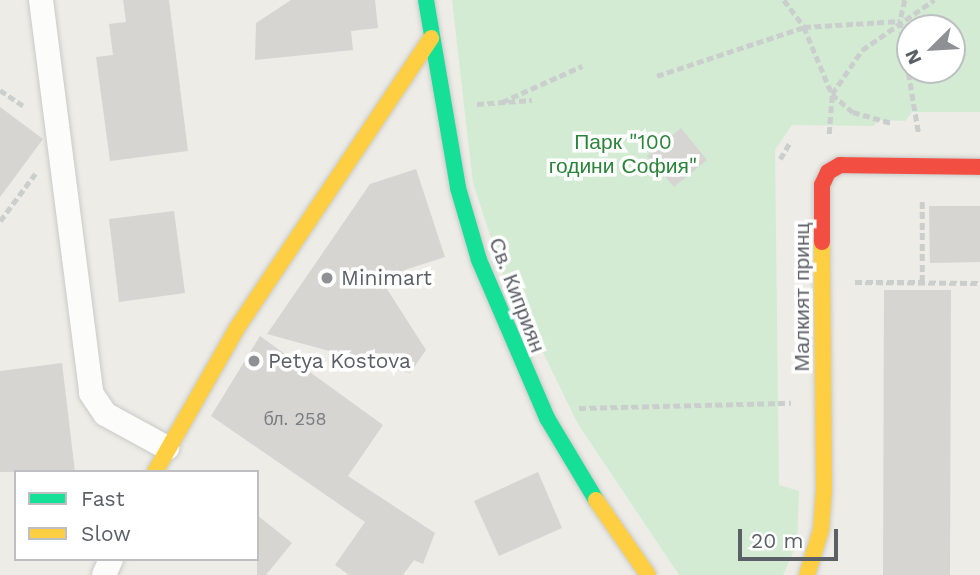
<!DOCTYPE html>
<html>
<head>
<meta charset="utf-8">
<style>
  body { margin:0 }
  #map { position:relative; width:980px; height:575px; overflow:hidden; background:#edece6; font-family:"Work Sans",sans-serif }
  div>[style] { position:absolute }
  .green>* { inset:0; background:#d3ebd3 }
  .building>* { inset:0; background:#d6d5d1 }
  .path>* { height:4.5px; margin-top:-2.25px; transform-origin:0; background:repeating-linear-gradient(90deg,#cacfcd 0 7px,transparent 0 10.5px) }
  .roads { filter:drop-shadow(0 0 2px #c9cac9) drop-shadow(0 0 2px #c9cac9) }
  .street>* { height:24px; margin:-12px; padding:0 12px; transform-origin:12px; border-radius:12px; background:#fcfcfb }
  .fast>* { height:16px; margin:-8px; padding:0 8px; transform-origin:8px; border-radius:8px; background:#16e098 }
  .slow>* { height:16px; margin:-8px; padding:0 8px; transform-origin:8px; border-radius:8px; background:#ffcf43 }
  .jam>* { height:16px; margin:-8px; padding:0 8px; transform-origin:8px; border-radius:8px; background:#f24e42 }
  .dots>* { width:19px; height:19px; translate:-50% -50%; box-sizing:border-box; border:4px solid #fff; border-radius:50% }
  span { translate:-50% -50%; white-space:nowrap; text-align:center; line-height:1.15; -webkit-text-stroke:7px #fff; paint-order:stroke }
  .number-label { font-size:18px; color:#7a7d81 }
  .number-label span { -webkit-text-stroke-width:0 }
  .park-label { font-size:21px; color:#2c843b }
  .poi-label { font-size:21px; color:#5b5f66 }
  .left { translate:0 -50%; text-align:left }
  .street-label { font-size:21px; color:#5b5f66 }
  .legend { position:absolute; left:14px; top:470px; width:245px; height:91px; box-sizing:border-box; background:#fff; border:2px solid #bdbfc2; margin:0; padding:9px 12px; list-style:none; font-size:21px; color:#5b5f66 }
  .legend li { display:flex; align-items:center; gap:14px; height:35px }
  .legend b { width:35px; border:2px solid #bdbfc2 }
  .north { position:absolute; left:896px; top:14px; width:70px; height:70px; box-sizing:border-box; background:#fff; border:2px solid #bdbfc2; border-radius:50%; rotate:246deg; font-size:19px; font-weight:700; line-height:28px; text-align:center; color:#5b5f66 }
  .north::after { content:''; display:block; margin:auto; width:24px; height:32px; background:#8e9093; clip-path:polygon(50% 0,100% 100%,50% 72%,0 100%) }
  .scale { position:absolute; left:738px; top:529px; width:100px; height:32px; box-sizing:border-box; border:4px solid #5b5f66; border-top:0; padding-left:9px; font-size:21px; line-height:24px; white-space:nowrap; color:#5b5f66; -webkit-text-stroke:5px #fff; paint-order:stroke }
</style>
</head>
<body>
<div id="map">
  <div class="green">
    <div style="clip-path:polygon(evenodd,452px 0,980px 0,980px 112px,912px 112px,905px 121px,878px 120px,874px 126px,792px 125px,775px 150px,779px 485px,799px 491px,797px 544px,783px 575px,679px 575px,578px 424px,515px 295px,508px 290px,473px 183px,452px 0,910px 28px,952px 28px,952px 70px,910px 70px,910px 28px)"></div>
  </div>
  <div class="building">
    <div style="clip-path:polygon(123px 0,169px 0,188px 151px,110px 161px,96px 57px,113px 55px,109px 24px,126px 22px)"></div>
    <div style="clip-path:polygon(291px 0,375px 0,378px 28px,351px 31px,353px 50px,255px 60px,256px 23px)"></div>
    <div style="clip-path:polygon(0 107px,43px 139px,0 197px)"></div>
    <div style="clip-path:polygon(681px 128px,707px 160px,674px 187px,647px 156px)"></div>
    <div style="clip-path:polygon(416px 169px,445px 257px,380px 278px,426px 350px,410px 373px,267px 334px,370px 184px)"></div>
    <div style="clip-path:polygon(929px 206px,980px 206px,980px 262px,930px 263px)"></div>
    <div style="clip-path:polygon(174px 211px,185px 293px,119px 302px,109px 219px)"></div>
    <div style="clip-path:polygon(884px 290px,951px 290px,950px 575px,883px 575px)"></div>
    <div style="clip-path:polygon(260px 336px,383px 425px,348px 476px,435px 533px,423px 564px,414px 560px,403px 575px,349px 575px,335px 565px,365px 522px,211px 416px)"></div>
    <div style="clip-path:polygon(62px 363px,75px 472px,0 472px,0 371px)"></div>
    <div style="clip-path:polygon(538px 472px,562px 528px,499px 556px,474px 501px)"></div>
    <div style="clip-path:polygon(257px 515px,292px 543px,266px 575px,257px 575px)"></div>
  </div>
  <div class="path">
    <div style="left:784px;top:0;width:34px;rotate:53deg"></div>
    <div style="left:804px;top:27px;width:73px;rotate:67.3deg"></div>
    <div style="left:832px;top:94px;width:28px;rotate:41deg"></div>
    <div style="left:853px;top:112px;width:40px;rotate:16deg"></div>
    <div style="left:905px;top:0;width:22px;rotate:103deg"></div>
    <div style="left:900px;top:21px;width:115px;rotate:80.5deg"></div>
    <div style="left:657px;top:76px;width:155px;rotate:-18.4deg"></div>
    <div style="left:804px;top:27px;width:96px;rotate:-3.6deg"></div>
    <div style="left:0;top:90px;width:30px;rotate:34deg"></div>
    <div style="left:502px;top:102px;width:88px;rotate:-24.2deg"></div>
    <div style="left:477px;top:104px;width:55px;rotate:-4.2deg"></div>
    <div style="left:829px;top:134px;width:40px;rotate:-85.7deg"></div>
    <div style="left:832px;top:94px;width:53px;rotate:-55.7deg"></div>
    <div style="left:862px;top:50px;width:88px;rotate:-34.8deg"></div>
    <div style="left:780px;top:159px;width:21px;rotate:-59deg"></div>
    <div style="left:0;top:221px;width:59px;rotate:-53.3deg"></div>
    <div style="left:855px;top:282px;width:125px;rotate:0.5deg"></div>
    <div style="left:855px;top:282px;width:67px"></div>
    <div style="left:922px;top:282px;width:81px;rotate:-90deg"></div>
    <div style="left:579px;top:408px;width:212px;rotate:-1.4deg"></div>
  </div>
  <div class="roads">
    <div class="street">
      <div style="left:41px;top:0;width:396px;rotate:82.7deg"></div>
      <div style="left:91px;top:393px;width:25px;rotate:56deg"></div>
      <div style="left:105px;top:414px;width:71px;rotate:28.7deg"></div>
      <div style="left:104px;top:575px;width:17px;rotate:-66deg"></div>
    </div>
    <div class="fast">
      <div style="left:426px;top:0;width:191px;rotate:80.3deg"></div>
      <div style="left:458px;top:188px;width:75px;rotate:73.7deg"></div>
      <div style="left:479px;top:260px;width:172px;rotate:66.7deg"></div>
      <div style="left:547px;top:418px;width:96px;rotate:59.1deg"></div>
    </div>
    <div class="slow">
      <div style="left:155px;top:472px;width:166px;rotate:-60.3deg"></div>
      <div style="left:237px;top:328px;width:349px;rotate:-56.2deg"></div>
      <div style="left:596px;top:500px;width:91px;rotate:55.3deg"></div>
      <div style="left:807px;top:575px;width:47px;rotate:-72.7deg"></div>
      <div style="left:821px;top:530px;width:41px;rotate:-85.8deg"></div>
      <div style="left:824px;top:489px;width:247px;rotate:-90.5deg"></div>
    </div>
    <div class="jam">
      <div style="left:822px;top:242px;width:57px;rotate:-90deg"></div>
      <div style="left:822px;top:185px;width:14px;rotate:-65deg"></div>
      <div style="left:828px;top:172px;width:14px;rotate:-30deg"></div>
      <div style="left:840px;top:165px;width:140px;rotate:0.8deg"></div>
    </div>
  </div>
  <div class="dots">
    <div style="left:327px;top:278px;background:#8e9093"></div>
    <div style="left:254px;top:361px;background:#8e9093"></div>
  </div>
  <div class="number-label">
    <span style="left:295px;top:419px">бл. 258</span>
  </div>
  <div class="park-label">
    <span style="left:623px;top:154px">Парк "100<br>години София"</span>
  </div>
  <div class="poi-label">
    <span class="left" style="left:341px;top:278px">Minimart</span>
    <span class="left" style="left:268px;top:361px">Petya Kostova</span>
  </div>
  <div class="street-label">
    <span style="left:517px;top:295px;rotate:69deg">Св. Киприян</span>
    <span style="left:802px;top:297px;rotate:-90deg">Малкият принц</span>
  </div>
  <ul class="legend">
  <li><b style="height:9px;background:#16e098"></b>Fast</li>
  <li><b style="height:9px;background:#ffcf43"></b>Slow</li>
  </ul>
  <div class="north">N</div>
  <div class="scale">20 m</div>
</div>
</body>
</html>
